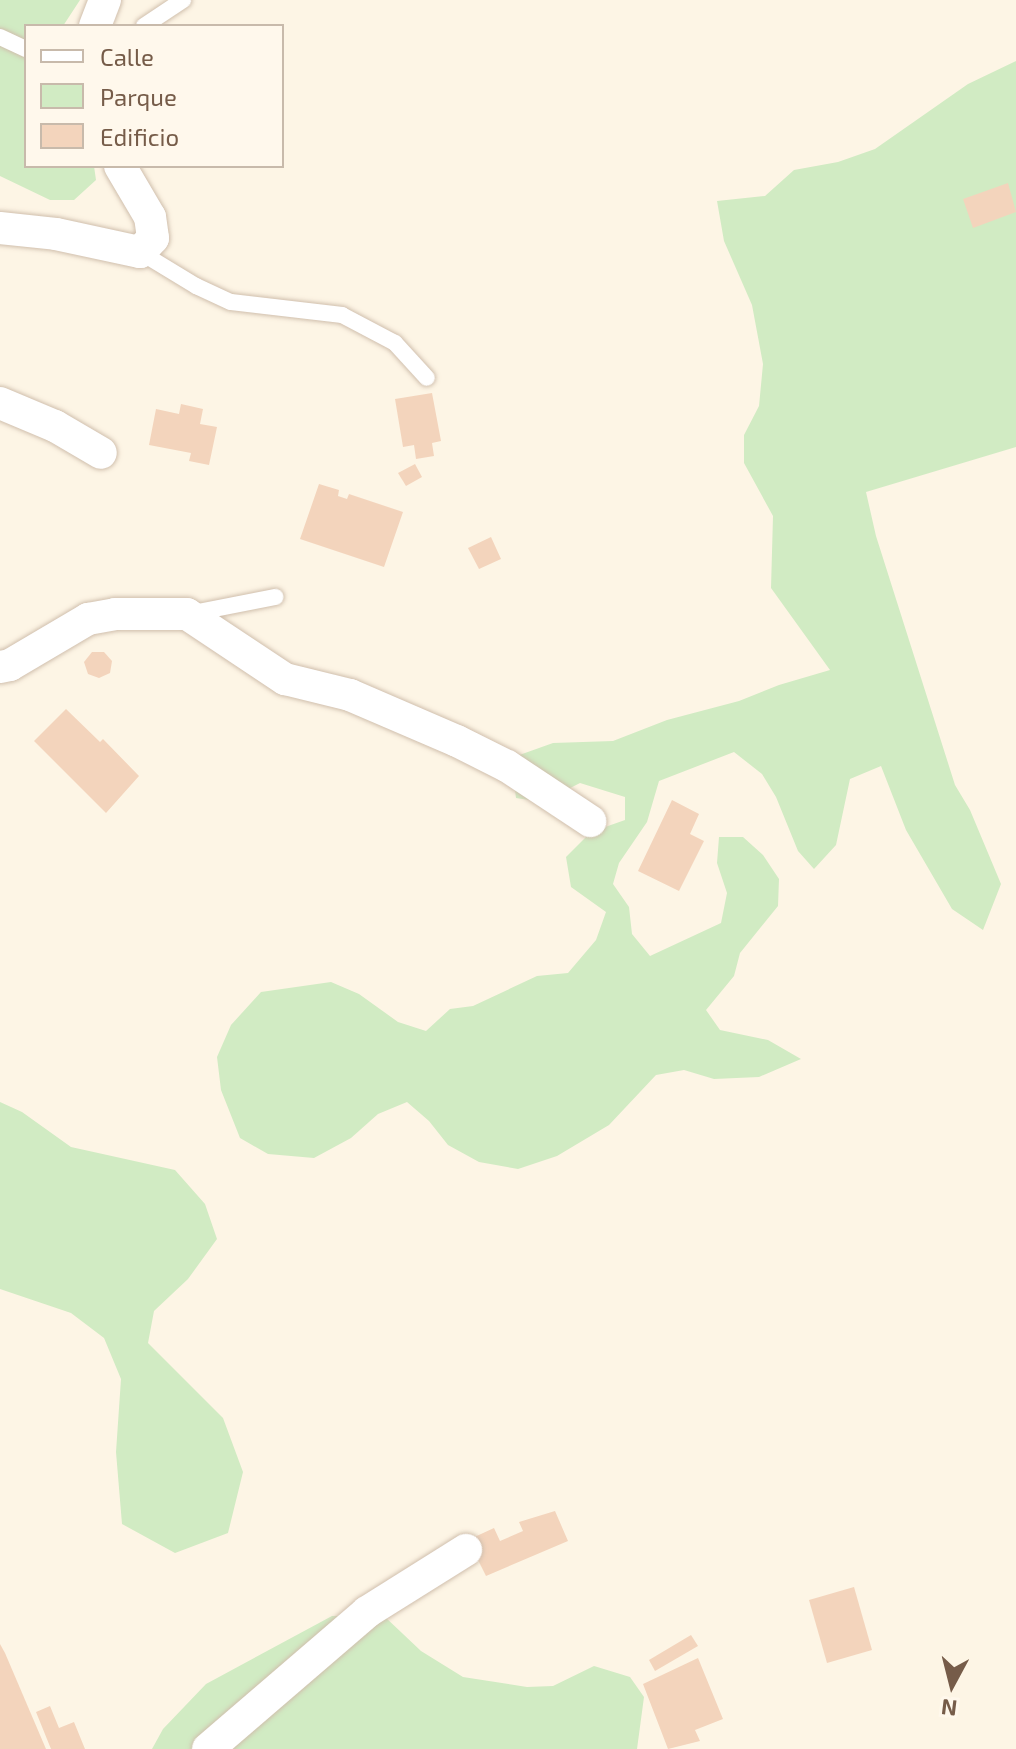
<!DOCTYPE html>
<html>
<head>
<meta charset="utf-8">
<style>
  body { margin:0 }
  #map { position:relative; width:1016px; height:1749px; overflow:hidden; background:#fdf5e5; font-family:"Exo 2",sans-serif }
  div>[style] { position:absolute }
  .green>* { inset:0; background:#d1ebc3 }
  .building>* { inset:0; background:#f3d4bc }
  .roads { filter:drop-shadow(0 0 2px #d0bfad) drop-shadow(0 0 2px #d0bfad) }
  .lane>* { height:16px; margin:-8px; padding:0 8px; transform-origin:8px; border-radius:8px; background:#fff }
  .street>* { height:32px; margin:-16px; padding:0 16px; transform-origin:16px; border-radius:16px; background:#fff }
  span { translate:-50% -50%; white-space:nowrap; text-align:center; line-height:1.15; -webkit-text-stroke:7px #fff8ec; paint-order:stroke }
  .legend { position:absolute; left:24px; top:24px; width:260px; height:144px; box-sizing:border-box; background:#fff8ec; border:2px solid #c8baab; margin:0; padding:10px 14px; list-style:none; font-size:24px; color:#765c49 }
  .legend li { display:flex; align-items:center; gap:16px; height:40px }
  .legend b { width:40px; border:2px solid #c8baab }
  .north { position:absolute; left:912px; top:1645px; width:80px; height:80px; -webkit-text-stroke:6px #fff8ec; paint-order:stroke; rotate:187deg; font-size:22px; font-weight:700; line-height:32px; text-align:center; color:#765c49 }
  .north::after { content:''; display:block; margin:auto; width:28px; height:36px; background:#765c49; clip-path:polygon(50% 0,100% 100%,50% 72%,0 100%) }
</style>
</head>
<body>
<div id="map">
  <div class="green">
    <div style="clip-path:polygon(0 0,80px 0,63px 26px,26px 26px,26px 166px,94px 166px,96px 180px,74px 200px,50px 200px,0 176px)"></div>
    <div style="clip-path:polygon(1016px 61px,1016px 447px,866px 492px,876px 536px,955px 785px,970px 810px,1001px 884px,983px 930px,952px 909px,906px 830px,881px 766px,850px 779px,836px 845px,814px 869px,798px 851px,776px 797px,762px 774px,734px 752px,659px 781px,647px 822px,619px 863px,613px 884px,629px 907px,632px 934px,650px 956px,721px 923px,727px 893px,717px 863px,719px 837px,743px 837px,763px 855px,779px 879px,778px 906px,740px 953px,734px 976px,706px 1010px,720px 1030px,768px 1040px,801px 1059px,759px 1077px,714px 1079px,684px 1070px,656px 1075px,609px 1125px,557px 1156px,518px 1169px,479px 1162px,448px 1145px,429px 1121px,407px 1102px,378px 1114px,351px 1138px,314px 1158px,268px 1154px,240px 1138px,221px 1090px,217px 1057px,231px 1025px,261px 992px,331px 982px,359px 994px,398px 1022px,426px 1031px,450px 1009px,473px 1006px,537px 976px,568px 973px,596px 940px,606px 912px,571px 887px,566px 857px,591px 832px,625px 820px,625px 797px,580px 783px,543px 802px,516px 798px,511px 758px,553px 743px,613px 741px,667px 720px,739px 701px,779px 685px,830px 670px,771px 588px,773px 516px,744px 463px,744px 435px,759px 406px,763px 364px,752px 305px,724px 241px,717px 201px,765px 196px,794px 170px,838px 162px,875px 149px,968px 84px)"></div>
    <div style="clip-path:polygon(0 1102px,22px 1112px,71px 1147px,175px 1170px,205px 1204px,217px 1239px,188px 1279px,154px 1311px,148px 1343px,223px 1418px,243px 1472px,228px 1533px,175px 1553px,122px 1524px,116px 1452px,121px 1379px,104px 1338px,71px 1313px,0 1289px)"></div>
    <div style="clip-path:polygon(332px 1616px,384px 1616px,421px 1651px,463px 1677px,527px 1687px,553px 1686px,594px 1666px,630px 1677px,644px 1697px,637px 1749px,152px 1749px,163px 1729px,206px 1684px)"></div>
  </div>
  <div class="building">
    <div style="clip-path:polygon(1008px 183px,1016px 212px,973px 228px,963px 199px)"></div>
    <div style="clip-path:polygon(432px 393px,441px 441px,432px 443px,434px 456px,416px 459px,414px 445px,403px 447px,395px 399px)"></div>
    <div style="clip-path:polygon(181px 404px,203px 409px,200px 424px,217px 427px,209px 465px,189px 461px,191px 453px,149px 445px,156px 409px,179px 414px)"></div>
    <div style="clip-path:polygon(415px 464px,422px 477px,406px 486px,398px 473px)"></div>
    <div style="clip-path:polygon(319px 484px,339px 490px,338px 496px,347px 499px,349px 494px,403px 512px,384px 567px,300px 539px)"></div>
    <div style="clip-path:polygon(491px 537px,501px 559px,479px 569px,468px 548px)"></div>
    <div style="clip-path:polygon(92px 652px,104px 652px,112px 661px,110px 673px,99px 678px,88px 674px,84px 662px)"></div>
    <div style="clip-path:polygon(66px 709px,100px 742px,103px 739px,139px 776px,106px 813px,34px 741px)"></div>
    <div style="clip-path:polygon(672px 800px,699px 814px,690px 834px,704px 841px,679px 891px,638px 871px)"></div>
    <div style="clip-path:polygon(555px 1511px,568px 1541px,486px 1576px,468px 1540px,494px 1528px,500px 1541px,523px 1531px,519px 1522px)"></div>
    <div style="clip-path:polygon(854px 1587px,872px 1650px,827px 1663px,809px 1600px)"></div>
    <div style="clip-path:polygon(691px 1635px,698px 1646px,655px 1671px,649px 1660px)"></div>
    <div style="clip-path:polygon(0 1644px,5px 1653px,46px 1749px,0 1749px)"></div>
    <div style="clip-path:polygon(698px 1658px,723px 1719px,695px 1730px,700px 1741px,668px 1749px,643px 1684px)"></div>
    <div style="clip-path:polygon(50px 1706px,59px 1728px,74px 1722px,85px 1749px,51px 1749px,36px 1712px)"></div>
  </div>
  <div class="roads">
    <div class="lane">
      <div style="left:144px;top:26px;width:47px;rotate:-33.7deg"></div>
      <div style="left:0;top:37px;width:29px;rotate:25deg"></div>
      <div style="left:140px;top:252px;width:66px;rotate:31.3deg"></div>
      <div style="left:196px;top:286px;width:38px;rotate:25deg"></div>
      <div style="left:231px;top:302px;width:112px;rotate:6.7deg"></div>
      <div style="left:342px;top:315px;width:60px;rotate:27.8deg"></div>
      <div style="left:395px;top:343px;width:47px;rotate:47.6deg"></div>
      <div style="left:193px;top:613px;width:84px;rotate:-11deg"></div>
    </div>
    <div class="street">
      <div style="left:95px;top:26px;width:28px;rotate:-69deg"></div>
      <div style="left:0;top:228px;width:56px;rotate:6.1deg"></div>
      <div style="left:56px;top:234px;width:86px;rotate:12.1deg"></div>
      <div style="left:140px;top:252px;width:19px;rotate:-47deg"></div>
      <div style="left:153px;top:238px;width:21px;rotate:-98deg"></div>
      <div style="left:150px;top:217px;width:59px;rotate:-120.5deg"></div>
      <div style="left:0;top:403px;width:60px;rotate:22.7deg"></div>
      <div style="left:55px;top:426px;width:53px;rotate:30.4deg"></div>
      <div style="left:0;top:667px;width:10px;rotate:-11deg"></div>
      <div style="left:10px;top:665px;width:91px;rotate:-30.5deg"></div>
      <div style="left:88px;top:619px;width:27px;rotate:-10deg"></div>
      <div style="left:115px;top:614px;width:72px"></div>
      <div style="left:187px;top:614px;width:118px;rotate:33.6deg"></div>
      <div style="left:285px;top:679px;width:67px;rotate:13.8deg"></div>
      <div style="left:350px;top:695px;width:116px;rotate:23.3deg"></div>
      <div style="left:457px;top:741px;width:56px;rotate:26.6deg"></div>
      <div style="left:507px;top:766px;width:100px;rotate:33.5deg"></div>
      <div style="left:208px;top:1749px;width:210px;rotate:-40.7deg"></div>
      <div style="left:367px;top:1612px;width:117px;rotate:-32.1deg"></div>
    </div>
  </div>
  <ul class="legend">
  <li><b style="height:10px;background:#fff"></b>Calle</li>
  <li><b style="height:22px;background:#d1ebc3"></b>Parque</li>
  <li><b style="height:22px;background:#f3d4bc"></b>Edificio</li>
  </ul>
  <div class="north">N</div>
</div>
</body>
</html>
